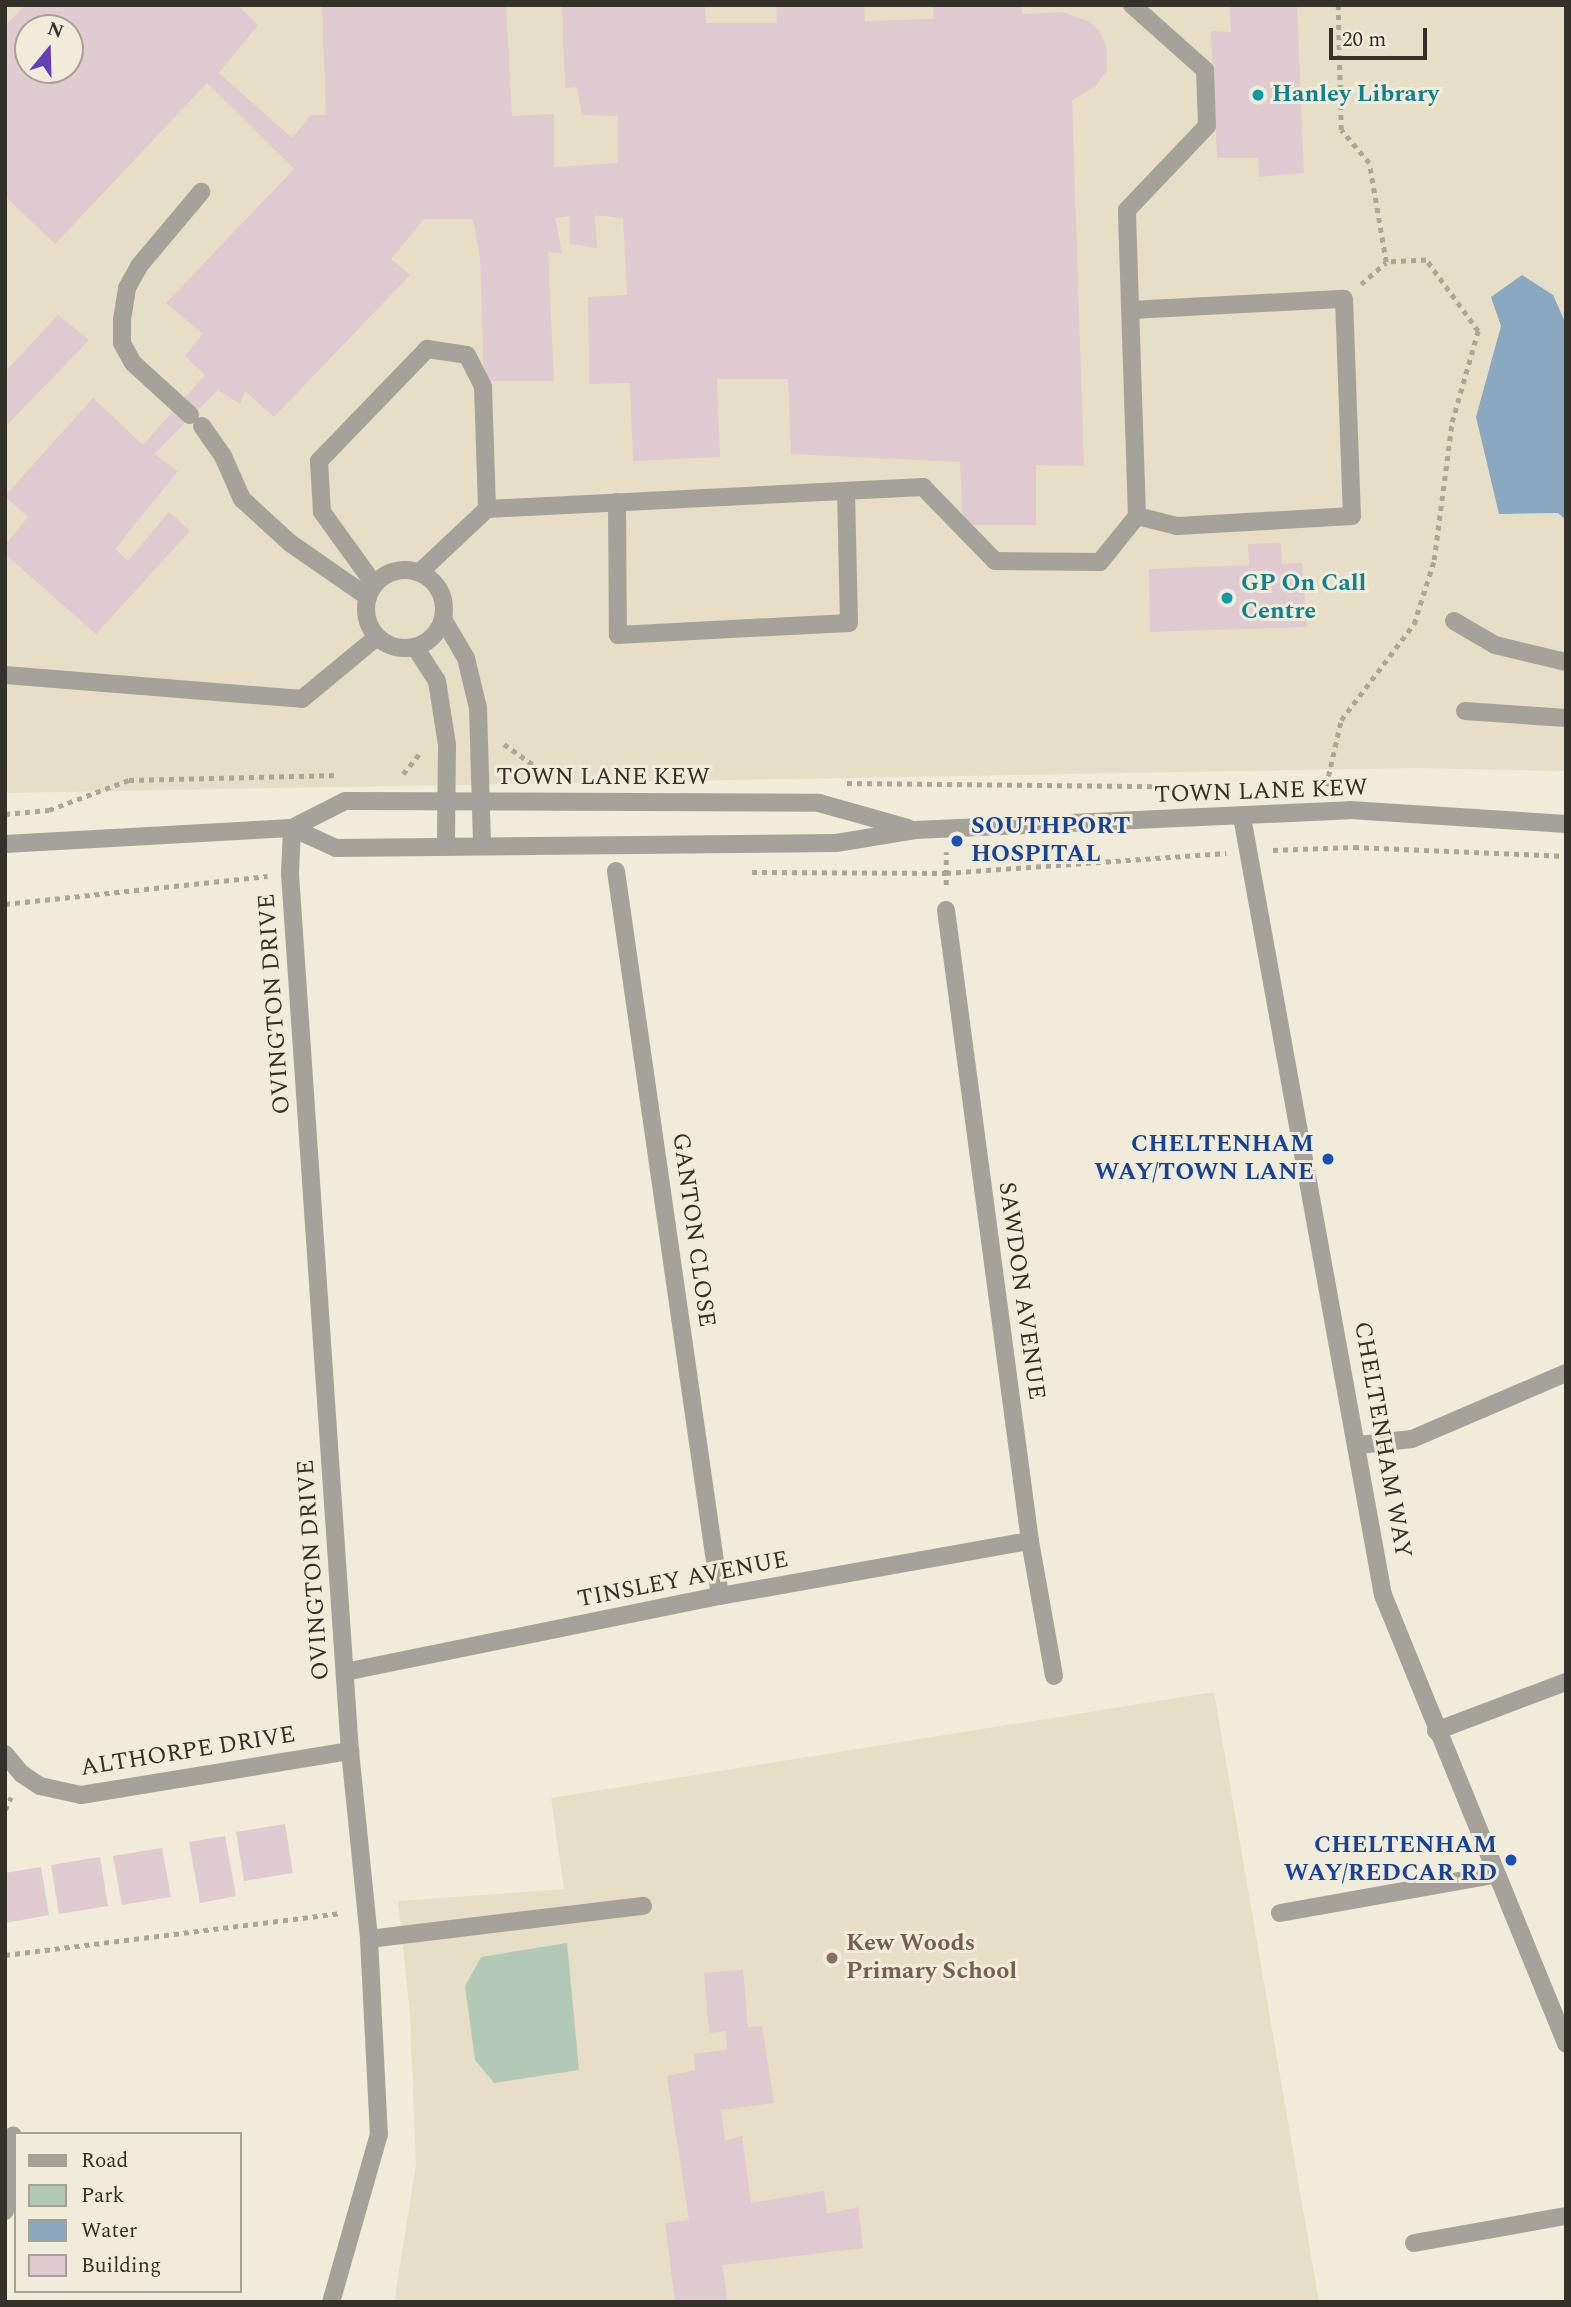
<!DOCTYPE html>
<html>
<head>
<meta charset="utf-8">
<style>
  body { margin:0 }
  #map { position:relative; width:1571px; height:2307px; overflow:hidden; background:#f1ebda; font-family:Spectral,serif }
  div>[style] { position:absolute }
  .built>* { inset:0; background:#e7dec6 }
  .green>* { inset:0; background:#b3c9b7 }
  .water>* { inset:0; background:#8aa8c0 }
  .building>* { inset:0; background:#dfcbd1 }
  .path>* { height:4.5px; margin-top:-2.25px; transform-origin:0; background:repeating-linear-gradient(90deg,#aba69a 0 5px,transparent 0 10px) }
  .minor>* { height:18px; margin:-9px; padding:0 9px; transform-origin:9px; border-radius:9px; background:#a5a29b }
  .minor>.ring { margin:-9px; padding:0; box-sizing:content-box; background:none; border:18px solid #a5a29b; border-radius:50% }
  .dots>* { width:19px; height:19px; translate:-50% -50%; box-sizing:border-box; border:4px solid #f1ebda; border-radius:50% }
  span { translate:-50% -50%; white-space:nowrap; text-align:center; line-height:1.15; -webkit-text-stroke:6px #f1ebda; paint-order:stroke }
  .culture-label { font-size:24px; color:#0d838f; font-weight:700 }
  .left { translate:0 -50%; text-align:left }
  .street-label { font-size:24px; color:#34312b }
  .transit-label { font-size:24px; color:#164399; font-weight:700 }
  .right { translate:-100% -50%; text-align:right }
  .education-label { font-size:24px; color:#785e54; font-weight:700 }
  .frame { position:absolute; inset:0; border:7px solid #34312b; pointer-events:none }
  .legend { position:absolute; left:14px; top:2132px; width:228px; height:161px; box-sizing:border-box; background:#f1ebda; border:2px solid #a5a194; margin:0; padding:9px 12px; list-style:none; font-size:21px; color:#34312b }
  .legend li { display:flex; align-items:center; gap:14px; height:35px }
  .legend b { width:35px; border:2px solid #a5a194 }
  .north { position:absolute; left:14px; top:14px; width:70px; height:70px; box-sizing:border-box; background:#f1ebda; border:2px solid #a5a194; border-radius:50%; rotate:19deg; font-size:19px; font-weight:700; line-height:28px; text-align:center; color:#34312b }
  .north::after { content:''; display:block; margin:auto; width:24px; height:32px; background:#633eb7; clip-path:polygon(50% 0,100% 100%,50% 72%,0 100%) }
  .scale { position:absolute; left:1329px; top:28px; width:98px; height:32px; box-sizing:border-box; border:4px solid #34312b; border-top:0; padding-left:9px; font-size:21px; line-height:24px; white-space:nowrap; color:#34312b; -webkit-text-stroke:5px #f1ebda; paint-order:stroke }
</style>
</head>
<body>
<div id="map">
  <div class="built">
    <div style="clip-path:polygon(evenodd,5px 5px,1566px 5px,1566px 771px,1417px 768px,5px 793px,5px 5px,28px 28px,70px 28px,70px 70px,28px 70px,28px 28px)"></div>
    <div style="clip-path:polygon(1214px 1692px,1319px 2302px,394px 2302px,416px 2165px,410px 2014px,398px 1901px,564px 1889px,551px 1798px)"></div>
  </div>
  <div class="green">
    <div style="clip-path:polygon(567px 1943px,579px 2070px,494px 2083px,475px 2060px,465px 1986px,481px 1957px)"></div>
  </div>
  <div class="water">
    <div style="clip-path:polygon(1522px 275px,1553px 295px,1566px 324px,1566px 520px,1558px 513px,1499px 514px,1476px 417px,1501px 326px,1491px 297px)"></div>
  </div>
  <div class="building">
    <div style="clip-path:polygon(evenodd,25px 5px,237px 5px,258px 25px,219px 73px,292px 138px,311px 115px,326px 115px,322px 5px,506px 5px,512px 116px,554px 114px,554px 167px,618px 163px,618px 116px,582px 115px,577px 87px,565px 88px,562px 5px,705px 5px,706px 23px,777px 23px,776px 5px,864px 5px,865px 21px,934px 19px,933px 5px,1022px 5px,1022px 14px,1061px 12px,1088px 21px,1099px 30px,1107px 49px,1107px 70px,1095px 87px,1072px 100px,1084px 466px,1036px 465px,1036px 525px,963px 525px,960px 462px,791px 454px,788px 379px,717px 379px,720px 457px,633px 461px,630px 383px,589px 384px,588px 297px,627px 295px,623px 218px,595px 215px,597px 248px,570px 244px,570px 216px,555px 218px,562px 253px,548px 252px,554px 381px,484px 381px,480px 257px,473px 219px,424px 219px,391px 259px,410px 275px,274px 417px,245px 391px,240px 404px,218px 390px,154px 454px,178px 471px,115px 549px,128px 561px,169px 512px,190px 531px,96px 634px,5px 554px,5px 545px,28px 517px,5px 496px,93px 398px,143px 445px,205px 375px,185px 356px,203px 334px,166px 303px,294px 169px,207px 83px,55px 244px,5px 196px,5px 26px,25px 5px,28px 28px,70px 28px,70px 70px,28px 70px,28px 28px)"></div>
    <div style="clip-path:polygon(1297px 5px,1304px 173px,1259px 177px,1258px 158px,1217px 158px,1211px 31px,1231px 32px,1230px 7px)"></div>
    <div style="clip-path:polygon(58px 315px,89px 340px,5px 427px,5px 372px)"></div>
    <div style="clip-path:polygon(1281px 543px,1282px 564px,1302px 563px,1307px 627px,1150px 632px,1149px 569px,1249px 565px,1248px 544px)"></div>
    <div style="clip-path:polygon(285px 1824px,293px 1873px,244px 1881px,236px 1832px)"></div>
    <div style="clip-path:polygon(225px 1836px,236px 1896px,200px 1903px,189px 1842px)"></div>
    <div style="clip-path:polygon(162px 1848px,171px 1897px,122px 1905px,113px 1856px)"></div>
    <div style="clip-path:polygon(100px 1857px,108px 1906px,59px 1914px,51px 1865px)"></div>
    <div style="clip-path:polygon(41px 1867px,49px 1915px,5px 1923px,5px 1873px)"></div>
    <div style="clip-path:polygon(743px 1970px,748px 2027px,762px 2026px,774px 2103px,721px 2110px,725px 2141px,742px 2136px,751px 2203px,824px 2191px,827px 2214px,858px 2207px,863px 2248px,722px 2265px,728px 2302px,675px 2302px,665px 2223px,689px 2220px,667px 2076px,695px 2070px,694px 2054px,727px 2050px,726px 2031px,709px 2033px,704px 1973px)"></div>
  </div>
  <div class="path">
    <div style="left:1361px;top:284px;width:33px;rotate:-41deg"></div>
    <div style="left:504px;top:744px;width:54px;rotate:35.2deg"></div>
    <div style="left:403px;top:774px;width:28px;rotate:-51deg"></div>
    <div style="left:847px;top:783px;width:383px;rotate:0.6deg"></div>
    <div style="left:1326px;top:786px;width:68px;rotate:-77.2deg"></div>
    <div style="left:1341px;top:720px;width:121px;rotate:-52.8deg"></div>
    <div style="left:1414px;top:624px;width:67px;rotate:-72.6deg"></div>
    <div style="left:1434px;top:560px;width:139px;rotate:-82.6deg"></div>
    <div style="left:1452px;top:422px;width:95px;rotate:-74.1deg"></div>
    <div style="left:1478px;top:331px;width:88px;rotate:-126.2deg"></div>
    <div style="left:1426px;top:260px;width:40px;rotate:177.1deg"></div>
    <div style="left:1386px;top:262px;width:100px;rotate:-99.7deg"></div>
    <div style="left:1369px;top:163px;width:43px;rotate:-130.3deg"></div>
    <div style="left:1341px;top:130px;width:125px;rotate:-91.4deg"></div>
    <div style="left:5px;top:814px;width:44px;rotate:-5.2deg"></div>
    <div style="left:49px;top:810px;width:85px;rotate:-20.6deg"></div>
    <div style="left:129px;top:780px;width:209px;rotate:-1.4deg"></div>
    <div style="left:1273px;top:850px;width:81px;rotate:-2.1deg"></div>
    <div style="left:1354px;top:847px;width:212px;rotate:2.4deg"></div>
    <div style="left:752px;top:872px;width:194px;rotate:0.3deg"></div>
    <div style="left:946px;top:873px;width:281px;rotate:-4.1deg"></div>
    <div style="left:946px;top:885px;width:33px;rotate:-90deg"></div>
    <div style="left:5px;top:904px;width:264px;rotate:-6.1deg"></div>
    <div style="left:5px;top:1810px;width:14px;rotate:-65deg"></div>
    <div style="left:5px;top:1955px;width:339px;rotate:-7.1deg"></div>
  </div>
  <div class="minor">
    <div style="left:1131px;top:310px;width:213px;rotate:-3deg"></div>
    <div style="left:1344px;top:299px;width:217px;rotate:87.9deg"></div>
    <div style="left:1352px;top:516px;width:175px;rotate:176.7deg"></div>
    <div style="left:1177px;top:526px;width:41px;rotate:-166deg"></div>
    <div style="left:190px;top:415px;width:77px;rotate:-137.6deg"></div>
    <div style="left:133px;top:363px;width:23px;rotate:-119deg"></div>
    <div style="left:122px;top:343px;width:23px;rotate:-90deg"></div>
    <div style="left:122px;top:320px;width:32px;rotate:-81deg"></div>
    <div style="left:127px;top:288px;width:25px;rotate:-61deg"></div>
    <div style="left:139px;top:266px;width:97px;rotate:-50deg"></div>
    <div style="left:202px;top:426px;width:37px;rotate:55deg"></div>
    <div style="left:223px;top:456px;width:47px;rotate:66.2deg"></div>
    <div style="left:242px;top:499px;width:65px;rotate:42.5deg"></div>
    <div style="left:290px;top:543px;width:95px;rotate:34.7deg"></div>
    <div style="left:617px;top:502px;width:133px;rotate:89.6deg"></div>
    <div style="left:618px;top:635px;width:231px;rotate:-3deg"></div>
    <div style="left:849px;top:623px;width:132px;rotate:-91.3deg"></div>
    <div class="ring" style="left:366px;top:570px;width:60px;height:60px"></div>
    <div style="left:420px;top:572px;width:92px;rotate:-43.2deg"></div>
    <div style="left:487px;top:509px;width:437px;rotate:-2.9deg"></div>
    <div style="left:923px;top:487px;width:103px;rotate:45.8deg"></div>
    <div style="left:995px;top:561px;width:105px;rotate:0.5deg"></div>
    <div style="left:1100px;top:562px;width:59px;rotate:-51.2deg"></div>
    <div style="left:1137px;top:516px;width:306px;rotate:-91.9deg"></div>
    <div style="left:1127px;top:210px;width:116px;rotate:-46.4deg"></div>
    <div style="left:1207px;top:126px;width:56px;rotate:-92deg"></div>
    <div style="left:1205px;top:70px;width:98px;rotate:-138.3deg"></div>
    <div style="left:374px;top:584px;width:89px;rotate:-125.8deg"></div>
    <div style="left:322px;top:512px;width:51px;rotate:-93.4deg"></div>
    <div style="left:319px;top:461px;width:156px;rotate:-46deg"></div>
    <div style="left:427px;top:349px;width:40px;rotate:8.5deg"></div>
    <div style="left:467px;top:355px;width:36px;rotate:63deg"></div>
    <div style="left:483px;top:387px;width:122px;rotate:88.1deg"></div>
    <div style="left:443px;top:619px;width:45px;rotate:59.5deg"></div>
    <div style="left:466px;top:658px;width:51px;rotate:76.5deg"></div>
    <div style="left:478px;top:708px;width:138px;rotate:88.3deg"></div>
    <div style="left:1454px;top:621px;width:48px;rotate:30.3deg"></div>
    <div style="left:1495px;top:645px;width:73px;rotate:13.5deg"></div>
    <div style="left:415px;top:647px;width:40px;rotate:57.1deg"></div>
    <div style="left:437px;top:681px;width:65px;rotate:81.1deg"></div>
    <div style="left:447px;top:745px;width:102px;rotate:90.6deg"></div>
    <div style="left:5px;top:675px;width:298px;rotate:4.6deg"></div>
    <div style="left:302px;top:699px;width:97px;rotate:-39.6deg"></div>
    <div style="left:1465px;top:711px;width:101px;rotate:4deg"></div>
    <div style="left:1242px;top:817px;width:791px;rotate:79.73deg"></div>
    <div style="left:1383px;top:1595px;width:485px;rotate:67.8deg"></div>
    <div style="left:292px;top:828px;width:46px;rotate:92.5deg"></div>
    <div style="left:290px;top:874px;width:879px;rotate:86.09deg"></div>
    <div style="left:350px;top:1751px;width:189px;rotate:84.2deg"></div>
    <div style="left:369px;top:1939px;width:195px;rotate:87.1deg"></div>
    <div style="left:379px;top:2134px;width:175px;rotate:105.9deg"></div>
    <div style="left:292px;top:828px;width:48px;rotate:24.4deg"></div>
    <div style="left:336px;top:848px;width:500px;rotate:-0.57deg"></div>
    <div style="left:836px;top:843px;width:80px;rotate:-9.3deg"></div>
    <div style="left:915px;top:830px;width:435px;rotate:-2.6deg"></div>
    <div style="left:1350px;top:810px;width:216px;rotate:3.7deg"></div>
    <div style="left:5px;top:844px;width:287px;rotate:-3.2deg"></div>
    <div style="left:292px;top:828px;width:59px;rotate:-27deg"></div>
    <div style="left:345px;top:801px;width:474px;rotate:0.2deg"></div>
    <div style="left:819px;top:803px;width:92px;rotate:15.7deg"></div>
    <div style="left:616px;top:871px;width:732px;rotate:81.84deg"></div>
    <div style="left:946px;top:910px;width:637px;rotate:82.42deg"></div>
    <div style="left:1030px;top:1541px;width:137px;rotate:79.9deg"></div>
    <div style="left:1359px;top:1445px;width:53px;rotate:-6.5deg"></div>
    <div style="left:1412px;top:1439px;width:168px;rotate:-23.2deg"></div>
    <div style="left:345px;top:1672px;width:383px;rotate:-11.5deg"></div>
    <div style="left:720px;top:1596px;width:315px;rotate:-10.1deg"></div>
    <div style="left:1436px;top:1731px;width:139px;rotate:-20.7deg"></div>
    <div style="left:5px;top:1754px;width:26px;rotate:50deg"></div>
    <div style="left:22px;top:1774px;width:22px;rotate:34deg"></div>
    <div style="left:40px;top:1786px;width:42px;rotate:12.4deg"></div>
    <div style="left:81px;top:1795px;width:273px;rotate:-9.3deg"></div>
    <div style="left:1280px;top:1913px;width:217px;rotate:-10.1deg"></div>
    <div style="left:369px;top:1939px;width:276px;rotate:-6.9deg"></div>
    <div style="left:5px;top:2211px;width:76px;rotate:-84deg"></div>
    <div style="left:1414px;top:2243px;width:154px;rotate:-10.1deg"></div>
  </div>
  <div class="dots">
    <div style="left:1258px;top:95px;background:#0f9aa8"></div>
    <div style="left:1227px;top:598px;background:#0f9aa8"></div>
    <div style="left:957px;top:841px;background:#1a4fb4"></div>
    <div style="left:1328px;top:1159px;background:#1a4fb4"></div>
    <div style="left:1511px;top:1860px;background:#1a4fb4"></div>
    <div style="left:832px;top:1958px;background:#8d6e63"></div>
  </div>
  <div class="culture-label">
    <span class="left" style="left:1272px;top:95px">Hanley Library</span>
    <span class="left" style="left:1241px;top:598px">GP On Call<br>Centre</span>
  </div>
  <div class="street-label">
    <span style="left:603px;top:778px">TOWN LANE KEW</span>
    <span style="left:1261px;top:792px;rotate:-2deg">TOWN LANE KEW</span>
    <span style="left:275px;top:1004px;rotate:-94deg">OVINGTON DRIVE</span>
    <span style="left:693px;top:1230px;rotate:82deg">GANTON CLOSE</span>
    <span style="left:1021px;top:1291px;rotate:82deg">SAWDON AVENUE</span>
    <span style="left:1382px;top:1440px;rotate:80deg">CHELTENHAM WAY</span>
    <span style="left:314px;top:1570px;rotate:-94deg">OVINGTON DRIVE</span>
    <span style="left:683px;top:1580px;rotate:-11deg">TINSLEY AVENUE</span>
    <span style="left:188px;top:1752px;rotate:-9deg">ALTHORPE DRIVE</span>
  </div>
  <div class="transit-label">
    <span class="left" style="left:971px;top:841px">SOUTHPORT<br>HOSPITAL</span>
    <span class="right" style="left:1314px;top:1159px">CHELTENHAM<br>WAY/TOWN LANE</span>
    <span class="right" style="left:1497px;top:1860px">CHELTENHAM<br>WAY/REDCAR RD</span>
  </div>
  <div class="education-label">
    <span class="left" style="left:846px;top:1958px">Kew Woods<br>Primary School</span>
  </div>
  <div class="frame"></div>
  <ul class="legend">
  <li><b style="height:9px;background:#a5a29b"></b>Road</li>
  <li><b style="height:19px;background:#b3c9b7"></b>Park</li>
  <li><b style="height:19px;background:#8aa8c0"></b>Water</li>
  <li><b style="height:19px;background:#dfcbd1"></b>Building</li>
  </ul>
  <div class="north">N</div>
  <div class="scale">20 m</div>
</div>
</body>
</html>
